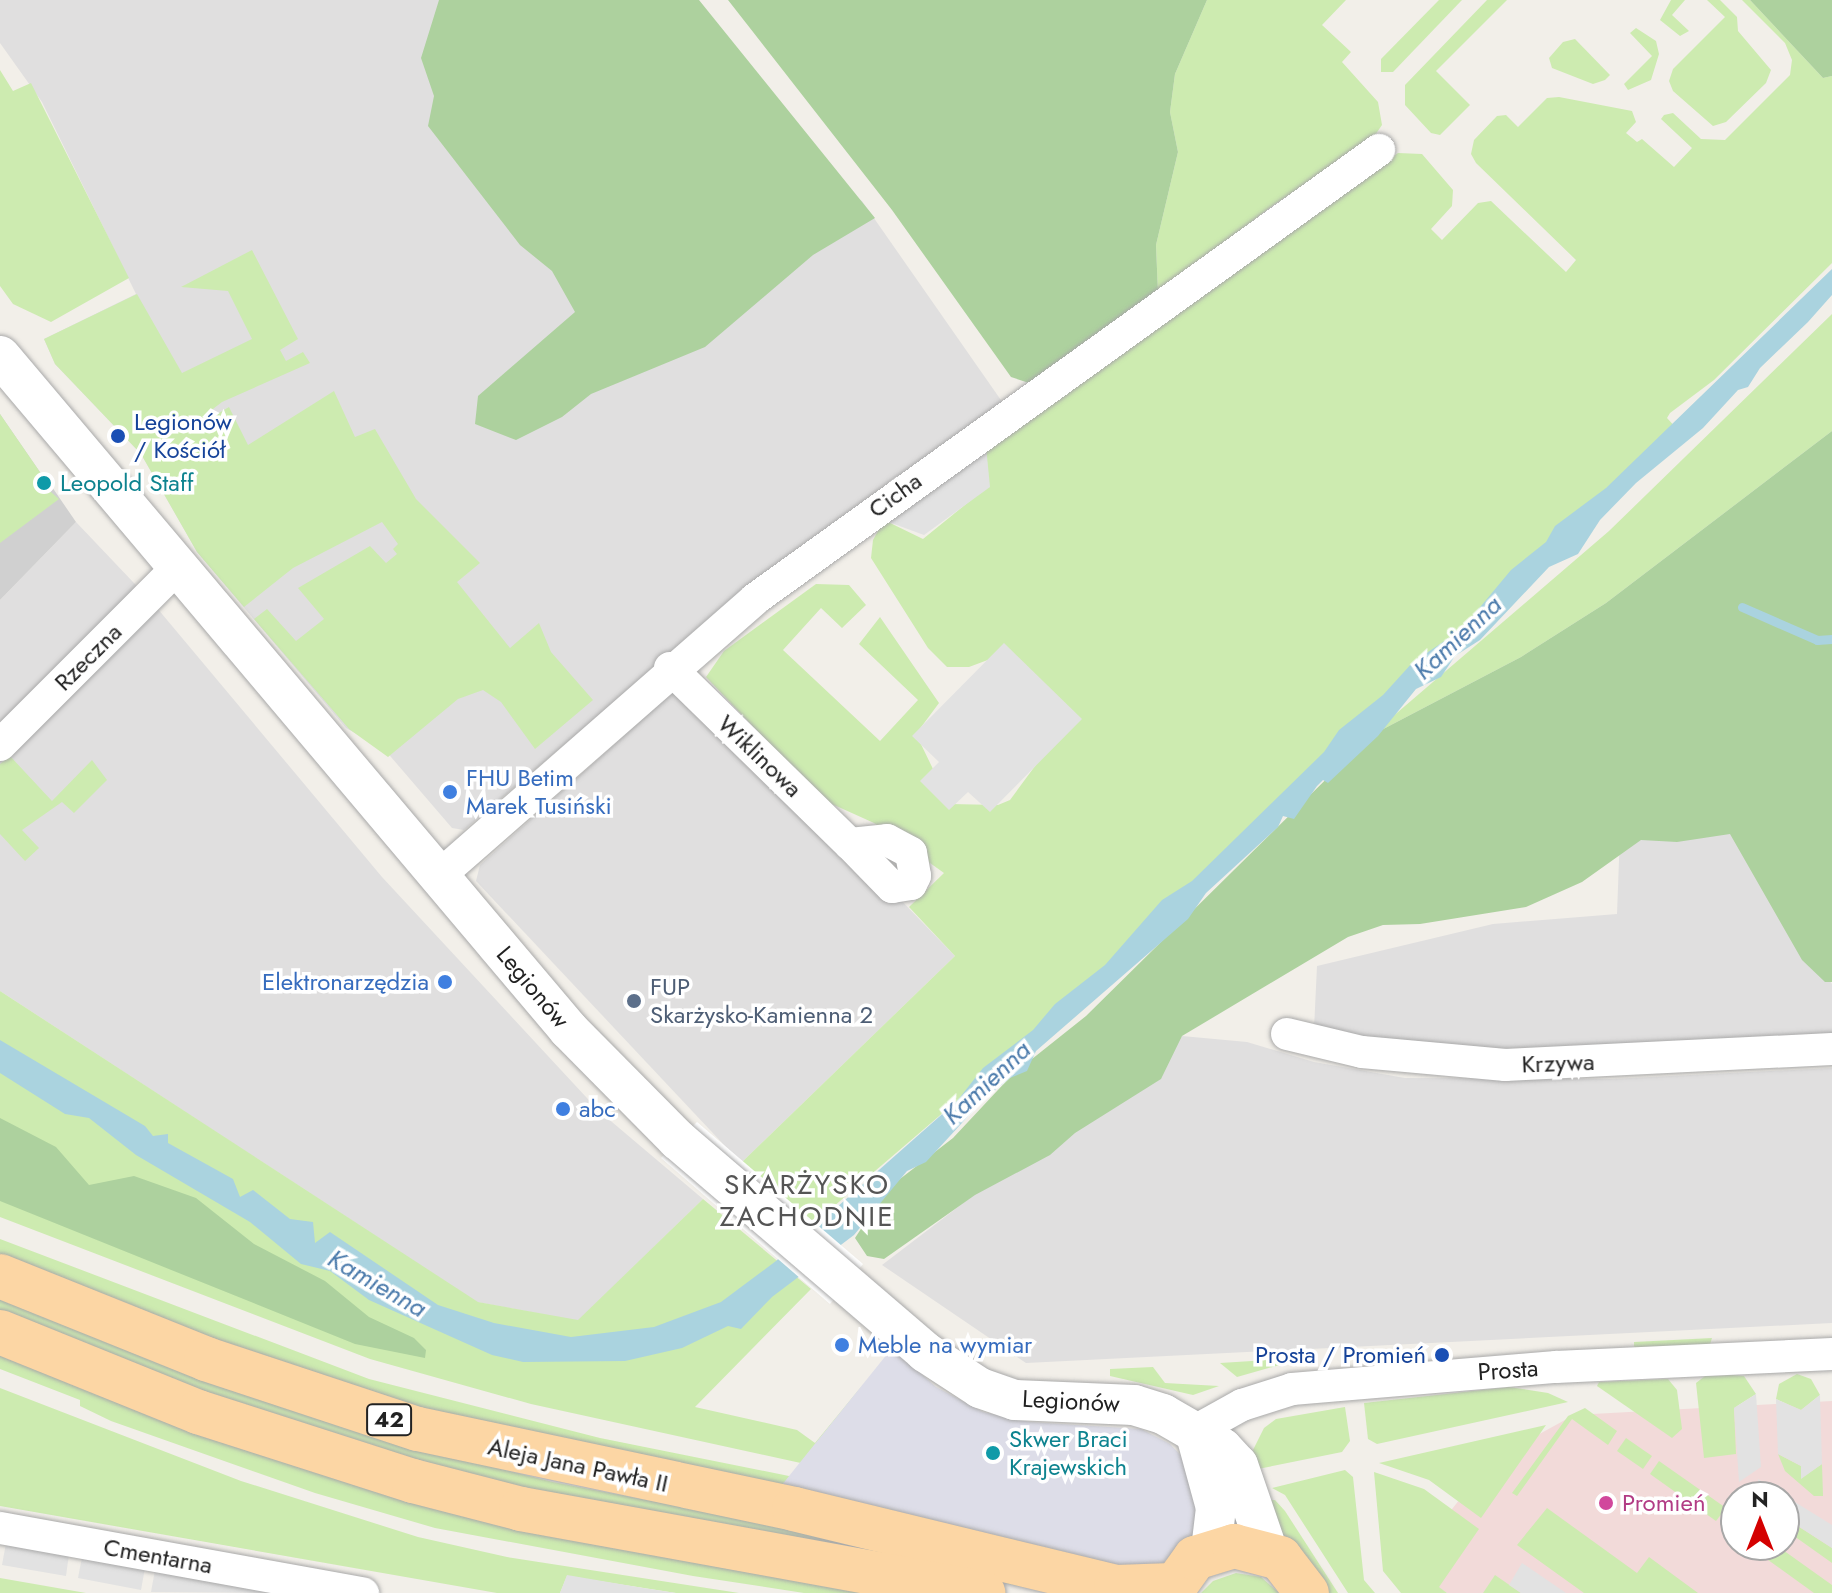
<!DOCTYPE html>
<html>
<head>
<meta charset="utf-8">
<style>
  body { margin:0 }
  #map { position:relative; width:1832px; height:1593px; overflow:hidden; background:#f2efe9; font-family:Jost,sans-serif }
  div>[style] { position:absolute }
  .residential>* { inset:0; background:#e0dfdf }
  .commercial>* { inset:0; background:#f2dad9 }
  .religious>* { inset:0; background:#d0d0d0 }
  .grass>* { inset:0; background:#cdebb0 }
  .forest>* { inset:0; background:#add19e }
  .parking>* { inset:0; background:#e2e2e2 }
  .plaza>* { inset:0; background:#dddde8 }
  .water>* { inset:0; background:#aad3df }
  .pier>* { inset:0; background:#fff }
  .stream>* { height:9px; margin:-4.5px; padding:0 4.5px; transform-origin:4.5px; border-radius:4.5px; background:#aad3df }
  .roads { filter:drop-shadow(0 0 2px #a9a9a9) drop-shadow(0 0 2px #a9a9a9) }
  .minor>* { height:32px; margin:-16px; padding:0 16px; transform-origin:16px; border-radius:16px; background:#fff }
  .tertiary>* { height:40px; margin:-20px; padding:0 20px; transform-origin:20px; border-radius:20px; background:#fff }
  .primary>* { height:44px; margin:-22px; padding:0 22px; transform-origin:22px; border-radius:22px; background:#fcd6a4 }
  .dots>* { width:22px; height:22px; translate:-50% -50%; box-sizing:border-box; border:4px solid #fff; border-radius:50% }
  span { translate:-50% -50%; white-space:nowrap; text-align:center; line-height:1.15; -webkit-text-stroke:7px #fff; paint-order:stroke }
  .shield-label span { padding:2px 6px; background:#fff; border:2px solid; border-radius:6px; -webkit-text-stroke-width:0 }
  .shield-label { font-size:22px; color:#222; font-weight:700 }
  .transit-label { font-size:24px; color:#164399 }
  .left { translate:0 -50%; text-align:left }
  .right { translate:-100% -50%; text-align:right }
  .culture-label { font-size:24px; color:#0d838f }
  .street-label { font-size:24px; color:#222 }
  .shop-label { font-size:24px; color:#366cbe }
  .service-label { font-size:24px; color:#4e5e75 }
  .hotel-label { font-size:24px; color:#b23c85 }
  .water-label { font-size:26px; color:#4a7aab; font-style:italic }
  .quarter-label { font-size:28px; color:#555; letter-spacing:2px }
  .north { position:absolute; left:1720px; top:1481px; width:80px; height:80px; box-sizing:border-box; background:#fff; border:2px solid #a7a7a7; border-radius:50%; rotate:0deg; font-size:22px; font-weight:700; line-height:32px; text-align:center; color:#222 }
  .north::after { content:''; display:block; margin:auto; width:28px; height:36px; background:#d40000; clip-path:polygon(50% 0,100% 100%,50% 72%,0 100%) }
</style>
</head>
<body>
<div id="map">
  <div class="residential">
    <div style="clip-path:polygon(0 0,541px 0,862px 201px,1003px 403px,753px 584px,464px 830px,452px 828px,385px 750px,346px 728px,197px 552px,141px 454px,55px 364px,44px 339px,136px 294px,42px 102px,0 43px)"></div>
    <div style="clip-path:polygon(76px 522px,152px 602px,382px 877px,599px 1111px,703px 1199px,578px 1321px,477px 1302px,0 991px,0 600px)"></div>
    <div style="clip-path:polygon(687px 679px,955px 956px,741px 1163px,476px 881px,480px 865px)"></div>
    <div style="clip-path:polygon(1729px 819px,1832px 984px,1832px 1035px,1494px 1053px,1423px 1048px,1314px 1029px,1317px 966px,1493px 924px,1617px 914px,1620px 833px)"></div>
    <div style="clip-path:polygon(1182px 1036px,1247px 1042px,1314px 1062px,1405px 1078px,1612px 1079px,1832px 1068px,1832px 1323px,1026px 1363px,882px 1265px)"></div>
  </div>
  <div class="commercial">
    <div style="clip-path:polygon(evenodd,1832px 1401px,1832px 1593px,1447px 1593px,1407px 1566px,1490px 1461px,1574px 1415px,1832px 1401px,1736px 1497px,1784px 1497px,1784px 1545px,1736px 1545px,1736px 1497px)"></div>
  </div>
  <div class="religious">
    <div style="clip-path:polygon(0 414px,42px 475px,37px 480px,45px 492px,52px 487px,76px 522px,0 600px)"></div>
  </div>
  <div class="grass">
    <div style="clip-path:polygon(1207px 0,1346px 0,1322px 25px,1351px 52px,1342px 62px,1378px 102px,1382px 125px,1371px 141px,1272px 206px,1158px 293px,1156px 245px,1178px 152px,1170px 112px,1175px 74px)"></div>
    <div style="clip-path:polygon(1439px 0,1462px 0,1393px 72px,1381px 72px,1381px 59px)"></div>
    <div style="clip-path:polygon(1487px 0,1507px 0,1436px 71px,1470px 105px,1440px 135px,1431px 133px,1405px 105px,1405px 85px)"></div>
    <div style="clip-path:polygon(1671px 0,1685px 0,1672px 15px,1689px 31px,1680px 36px,1660px 20px)"></div>
    <div style="clip-path:polygon(1707px 0,1720px 0,1737px 17px,1738px 31px,1771px 70px,1766px 83px,1726px 122px,1713px 126px,1673px 91px,1669px 81px,1673px 69px,1725px 17px)"></div>
    <div style="clip-path:polygon(1742px 0,1750px 0,1823px 78px,1832px 76px,1832px 263px,1714px 380px,1670px 413px,1667px 418px,1679px 431px,1526px 567px,1028px 1040px,812px 1225px,741px 1163px,955px 956px,909px 907px,944px 873px,874px 823px,823px 800px,706px 677px,724px 651px,816px 584px,849px 585px,866px 605px,842px 628px,821px 608px,783px 650px,880px 741px,918px 700px,859px 644px,880px 617px,939px 703px,916px 734px,950px 804px,998px 805px,1010px 800px,1052px 743px,993px 658px,969px 667px,947px 667px,928px 648px,871px 558px,873px 540px,884px 520px,923px 539px,987px 487px,984px 447px,1398px 153px,1422px 154px,1453px 190px,1452px 206px,1431px 229px,1442px 240px,1478px 203px,1491px 201px,1566px 272px,1576px 260px,1476px 163px,1471px 154px,1474px 140px,1497px 116px,1506px 115px,1518px 127px,1547px 98px,1559px 97px,1632px 111px,1636px 122px,1626px 133px,1637px 142px,1642px 139px,1674px 167px,1692px 148px,1661px 119px,1664px 115px,1673px 113px,1701px 139px,1725px 140px,1790px 75px,1792px 60px,1785px 43px)"></div>
    <div style="clip-path:polygon(1636px 28px,1656px 41px,1659px 54px,1651px 80px,1628px 90px,1624px 84px,1652px 56px,1630px 33px)"></div>
    <div style="clip-path:polygon(1575px 39px,1610px 75px,1605px 80px,1593px 84px,1552px 68px,1549px 58px,1563px 42px)"></div>
    <div style="clip-path:polygon(0 70px,13px 91px,31px 83px,129px 278px,51px 322px,13px 304px,0 286px)"></div>
    <div style="clip-path:polygon(252px 250px,298px 339px,280px 350px,286px 361px,303px 352px,310px 363px,222px 402px,209px 412px,212px 417px,229px 407px,248px 445px,334px 391px,355px 437px,375px 429px,416px 499px,480px 563px,457px 582px,510px 648px,539px 623px,551px 652px,593px 700px,535px 749px,501px 702px,483px 690px,458px 699px,388px 757px,349px 729px,254px 619px,267px 609px,296px 641px,324px 619px,298px 588px,370px 546px,386px 563px,397px 554px,393px 549px,398px 544px,382px 522px,293px 568px,244px 607px,197px 552px,141px 454px,55px 364px,44px 339px,137px 294px,182px 373px,252px 339px,228px 291px,181px 287px)"></div>
    <div style="clip-path:polygon(1832px 314px,1832px 431px,1606px 603px,1521px 657px,1370px 736px,1609px 531px)"></div>
    <div style="clip-path:polygon(0 414px,42px 475px,37px 480px,59px 499px,0 543px)"></div>
    <div style="clip-path:polygon(10px 756px,52px 801px,92px 760px,107px 780px,74px 813px,62px 802px,22px 830px,39px 848px,25px 861px,0 834px,0 764px)"></div>
    <div style="clip-path:polygon(0 991px,478px 1302px,578px 1320px,703px 1199px,811px 1289px,695px 1407px,797px 1430px,815px 1443px,861px 1387px,828px 1469px,531px 1404px,370px 1359px,0 1217px)"></div>
    <div style="clip-path:polygon(0 1239px,369px 1379px,600px 1438px,789px 1476px,996px 1530px,406px 1405px,250px 1354px,0 1255px)"></div>
    <div style="clip-path:polygon(0 1296px,410px 1446px,553px 1482px,822px 1534px,1055px 1593px,531px 1492px,258px 1414px,0 1312px)"></div>
    <div style="clip-path:polygon(1712px 1338px,1709px 1348px,1637px 1352px,1634px 1346px,1634px 1342px)"></div>
    <div style="clip-path:polygon(0 1352px,611px 1547px,865px 1593px,804px 1593px,693px 1576px,435px 1528px,315px 1493px,111px 1421px,80px 1406px,80px 1400px,0 1369px)"></div>
    <div style="clip-path:polygon(1283px 1359px,1283px 1364px,1237px 1377px,1220px 1363px)"></div>
    <div style="clip-path:polygon(1153px 1367px,1165px 1383px,1219px 1386px,1193px 1395px,1110px 1376px,1110px 1369px)"></div>
    <div style="clip-path:polygon(1797px 1374px,1811px 1379px,1820px 1395px,1801px 1410px,1776px 1399px,1779px 1384px)"></div>
    <div style="clip-path:polygon(1733px 1375px,1744px 1376px,1756px 1394px,1734px 1408px,1736px 1454px,1704px 1458px,1696px 1383px,1705px 1376px)"></div>
    <div style="clip-path:polygon(1668px 1379px,1677px 1390px,1682px 1429px,1672px 1438px,1597px 1386px,1599px 1382px)"></div>
    <div style="clip-path:polygon(1509px 1387px,1548px 1393px,1568px 1402px,1377px 1444px,1368px 1439px,1364px 1403px)"></div>
    <div style="clip-path:polygon(0 1388px,241px 1481px,418px 1537px,507px 1557px,739px 1593px,676px 1593px,567px 1576px,560px 1593px,497px 1593px,0 1506px)"></div>
    <div style="clip-path:polygon(1345px 1407px,1350px 1441px,1342px 1452px,1258px 1469px,1253px 1450px,1264px 1428px,1276px 1419px)"></div>
    <div style="clip-path:polygon(1585px 1408px,1617px 1431px,1608px 1445px,1572px 1419px,1517px 1496px,1512px 1493px,1568px 1416px)"></div>
    <div style="clip-path:polygon(1546px 1425px,1481px 1518px,1429px 1480px,1379px 1463px)"></div>
    <div style="clip-path:polygon(1626px 1438px,1652px 1456px,1643px 1469px,1617px 1451px)"></div>
    <div style="clip-path:polygon(1778px 1454px,1801px 1466px,1801px 1478px,1822px 1464px,1823px 1496px,1814px 1496px,1785px 1471px)"></div>
    <div style="clip-path:polygon(1659px 1461px,1726px 1508px,1716px 1521px,1650px 1474px)"></div>
    <div style="clip-path:polygon(1345px 1470px,1353px 1477px,1364px 1580px,1375px 1593px,1348px 1593px,1285px 1495px,1272px 1488px)"></div>
    <div style="clip-path:polygon(1374px 1472px,1424px 1489px,1479px 1529px,1439px 1587px,1447px 1593px,1401px 1593px,1383px 1571px)"></div>
    <div style="clip-path:polygon(1263px 1500px,1275px 1500px,1285px 1511px,1338px 1593px,1327px 1593px,1271px 1519px)"></div>
    <div style="clip-path:polygon(1547px 1508px,1637px 1573px,1649px 1557px,1698px 1593px,1584px 1593px,1517px 1545px)"></div>
    <div style="clip-path:polygon(1793px 1523px,1832px 1548px,1832px 1563px,1787px 1531px)"></div>
    <div style="clip-path:polygon(1746px 1545px,1776px 1545px,1832px 1585px,1832px 1593px,1814px 1593px,1764px 1557px,1760px 1561px,1743px 1549px)"></div>
    <div style="clip-path:polygon(1236px 1573px,1261px 1577px,1279px 1593px,1201px 1593px,1213px 1581px)"></div>
    <div style="clip-path:polygon(1495px 1575px,1521px 1593px,1483px 1593px)"></div>
    <div style="clip-path:polygon(0 1578px,86px 1593px,0 1593px)"></div>
  </div>
  <div class="forest">
    <div style="clip-path:polygon(439px 0,699px 0,875px 218px,813px 255px,705px 347px,591px 394px,562px 417px,516px 440px,475px 424px,478px 396px,575px 312px,552px 271px,520px 245px,428px 126px,434px 96px,421px 58px)"></div>
    <div style="clip-path:polygon(728px 0,1207px 0,1175px 74px,1170px 112px,1178px 152px,1156px 245px,1158px 293px,1029px 383px,1011px 377px,892px 210px)"></div>
    <div style="clip-path:polygon(1750px 0,1832px 0,1832px 76px,1823px 78px)"></div>
    <div style="clip-path:polygon(1832px 431px,1832px 982px,1825px 982px,1802px 960px,1730px 834px,1677px 842px,1641px 840px,1582px 882px,1526px 907px,1420px 924px,1383px 925px,1348px 937px,1182px 1036px,1161px 1079px,1075px 1133px,1050px 1155px,975px 1195px,884px 1259px,867px 1256px,855px 1238px,887px 1189px,953px 1138px,1012px 1075px,1086px 1016px,1370px 736px,1521px 657px,1606px 603px)"></div>
    <div style="clip-path:polygon(0 1118px,56px 1147px,89px 1185px,134px 1176px,196px 1198px,254px 1244px,325px 1281px,369px 1317px,414px 1338px,426px 1350px,425px 1358px,355px 1344px,0 1201px)"></div>
  </div>
  <div class="parking">
    <div style="clip-path:polygon(986px 446px,990px 487px,924px 535px,886px 521px)"></div>
    <div style="clip-path:polygon(1004px 643px,1082px 719px,990px 812px,968px 792px,949px 810px,920px 781px,939px 762px,912px 736px)"></div>
    <div style="clip-path:polygon(1756px 1394px,1761px 1467px,1739px 1482px,1734px 1408px)"></div>
    <div style="clip-path:polygon(1820px 1395px,1822px 1464px,1801px 1479px,1801px 1466px,1778px 1454px,1776px 1399px,1801px 1410px)"></div>
    <div style="clip-path:polygon(1758px 1479px,1832px 1525px,1832px 1548px,1784px 1517px,1784px 1497px,1759px 1497px)"></div>
    <div style="clip-path:polygon(6px 1543px,69px 1554px,66px 1576px,2px 1565px)"></div>
    <div style="clip-path:polygon(82px 1557px,145px 1568px,141px 1590px,78px 1578px)"></div>
    <div style="clip-path:polygon(1522px 1563px,1566px 1593px,1521px 1593px,1509px 1585px)"></div>
    <div style="clip-path:polygon(155px 1570px,287px 1593px,151px 1592px)"></div>
    <div style="clip-path:polygon(567px 1575px,643px 1588px,676px 1593px,560px 1593px)"></div>
  </div>
  <div class="plaza">
    <div style="clip-path:polygon(892px 1348px,936px 1387px,983px 1412px,1030px 1422px,1141px 1429px,1170px 1444px,1193px 1468px,1201px 1486px,1193px 1537px,1160px 1565px,1133px 1576px,777px 1491px)"></div>
  </div>
  <div class="water">
    <div style="clip-path:polygon(1832px 269px,1832px 295px,1808px 322px,1760px 368px,1748px 387px,1738px 390px,1703px 428px,1636px 483px,1600px 520px,1578px 554px,1549px 567px,1480px 640px,1455px 656px,1441px 677px,1416px 689px,1378px 736px,1328px 783px,1323px 780px,1317px 786px,1294px 819px,1283px 816px,1278px 827px,1206px 893px,1188px 919px,1036px 1051px,1027px 1071px,1010px 1078px,985px 1098px,926px 1162px,907px 1171px,854px 1235px,772px 1297px,741px 1329px,728px 1326px,682px 1348px,625px 1361px,523px 1362px,492px 1355px,369px 1300px,330px 1271px,301px 1264px,250px 1222px,136px 1155px,89px 1118px,65px 1114px,0 1073px,0 1040px,145px 1126px,153px 1136px,168px 1134px,168px 1143px,233px 1179px,240px 1197px,253px 1190px,290px 1219px,313px 1222px,315px 1243px,330px 1232px,438px 1305px,494px 1323px,571px 1337px,654px 1327px,721px 1302px,776px 1261px,957px 1101px,983px 1068px,1033px 1030px,1055px 1004px,1105px 965px,1162px 900px,1192px 881px,1324px 752px,1339px 730px,1383px 695px,1413px 662px,1461px 630px,1511px 570px,1546px 542px,1555px 526px,1606px 488px)"></div>
  </div>
  <div class="pier">
    <div style="clip-path:polygon(697px 1122px,863px 1264px,830px 1304px,661px 1158px)"></div>
  </div>
  <div class="stream">
    <div style="left:1742px;top:607px;width:82px;rotate:23.7deg"></div>
    <div style="left:1817px;top:640px;width:15px;rotate:-4deg"></div>
  </div>
  <div class="roads">
    <div class="minor">
      <div style="left:670px;top:668px;width:252px;rotate:44.4deg"></div>
      <div style="left:850px;top:844px;width:37px;rotate:-6deg"></div>
      <div style="left:887px;top:840px;width:27px;rotate:28deg"></div>
      <div style="left:911px;top:853px;width:23px;rotate:80deg"></div>
      <div style="left:915px;top:876px;width:9px;rotate:117deg"></div>
      <div style="left:911px;top:884px;width:19px;rotate:171deg"></div>
      <div style="left:892px;top:887px;width:60px;rotate:-134.3deg"></div>
      <div style="left:0;top:745px;width:249px;rotate:-45deg"></div>
      <div style="left:439px;top:876px;width:420px;rotate:-41.2deg"></div>
      <div style="left:755px;top:599px;width:769px;rotate:-35.74deg"></div>
      <div style="left:1287px;top:1034px;width:77px;rotate:13.5deg"></div>
      <div style="left:1362px;top:1052px;width:144px;rotate:5.2deg"></div>
      <div style="left:1505px;top:1065px;width:327px;rotate:-2.8deg"></div>
      <div style="left:1195px;top:1431px;width:54px;rotate:-29deg"></div>
      <div style="left:1242px;top:1405px;width:52px;rotate:-17.7deg"></div>
      <div style="left:1292px;top:1389px;width:265px;rotate:-4.8deg"></div>
      <div style="left:1556px;top:1367px;width:276px;rotate:-2.7deg"></div>
      <div style="left:0;top:1528px;width:369px;rotate:10.2deg"></div>
    </div>
    <div class="tertiary">
      <div style="left:0;top:356px;width:882px;rotate:49.83deg"></div>
      <div style="left:569px;top:1030px;width:155px;rotate:45.3deg"></div>
      <div style="left:678px;top:1140px;width:326px;rotate:40.6deg"></div>
      <div style="left:925px;top:1352px;width:66px;rotate:33.2deg"></div>
      <div style="left:980px;top:1388px;width:37px;rotate:19deg"></div>
      <div style="left:1015px;top:1400px;width:119px;rotate:2.4deg"></div>
      <div style="left:1134px;top:1405px;width:30px;rotate:17deg"></div>
      <div style="left:1163px;top:1414px;width:68px;rotate:30deg"></div>
      <div style="left:1222px;top:1448px;width:23px;rotate:47deg"></div>
      <div style="left:1238px;top:1465px;width:92px;rotate:71deg"></div>
      <div style="left:1195px;top:1431px;width:80px;rotate:74.7deg"></div>
      <div style="left:1216px;top:1508px;width:42px;rotate:96.8deg"></div>
    </div>
    <div class="primary">
      <div style="left:0;top:1276px;width:222px;rotate:21.9deg"></div>
      <div style="left:206px;top:1359px;width:223px;rotate:18.3deg"></div>
      <div style="left:418px;top:1429px;width:384px;rotate:12deg"></div>
      <div style="left:794px;top:1509px;width:331px;rotate:13.6deg"></div>
      <div style="left:1116px;top:1587px;width:57px;rotate:-2deg"></div>
      <div style="left:0;top:1332px;width:214px;rotate:22deg"></div>
      <div style="left:198px;top:1412px;width:226px;rotate:17.8deg"></div>
      <div style="left:413px;top:1481px;width:112px;rotate:14.5deg"></div>
      <div style="left:521px;top:1509px;width:470px;rotate:10.3deg"></div>
      <div style="left:1170px;top:1593px;width:43px;rotate:-54.5deg"></div>
      <div style="left:1195px;top:1558px;width:41px;rotate:-17.1deg"></div>
      <div style="left:1234px;top:1546px;width:48px;rotate:14.6deg"></div>
      <div style="left:1280px;top:1558px;width:44px;rotate:52.4deg"></div>
    </div>
  </div>
  <div class="dots">
    <div style="left:118px;top:436px;background:#1a4fb4"></div>
    <div style="left:44px;top:483px;background:#0f9aa8"></div>
    <div style="left:450px;top:792px;background:#3f7fe0"></div>
    <div style="left:445px;top:982px;background:#3f7fe0"></div>
    <div style="left:634px;top:1001px;background:#5c6f8a"></div>
    <div style="left:563px;top:1109px;background:#3f7fe0"></div>
    <div style="left:842px;top:1345px;background:#3f7fe0"></div>
    <div style="left:1442px;top:1355px;background:#1a4fb4"></div>
    <div style="left:993px;top:1453px;background:#0f9aa8"></div>
    <div style="left:1606px;top:1503px;background:#d1479c"></div>
  </div>
  <div class="shield-label">
    <span style="left:389px;top:1420px">42</span>
  </div>
  <div class="transit-label">
    <span class="left" style="left:134px;top:436px">Legionów<br>/ Kościół</span>
    <span class="right" style="left:1426px;top:1355px">Prosta / Promień</span>
  </div>
  <div class="culture-label">
    <span class="left" style="left:60px;top:483px">Leopold Staff</span>
    <span class="left" style="left:1009px;top:1453px">Skwer Braci<br>Krajewskich</span>
  </div>
  <div class="street-label">
    <span style="left:895px;top:495px;rotate:-36deg">Cicha</span>
    <span style="left:88px;top:657px;rotate:-45deg">Rzeczna</span>
    <span style="left:760px;top:756px;rotate:44deg">Wiklinowa</span>
    <span style="left:533px;top:987px;rotate:50deg">Legionów</span>
    <span style="left:1558px;top:1063px;rotate:-2deg">Krzywa</span>
    <span style="left:1508px;top:1370px;rotate:-4deg">Prosta</span>
    <span style="left:1071px;top:1401px;rotate:3deg">Legionów</span>
    <span style="left:578px;top:1465px;rotate:12deg">Aleja Jana Pawła II</span>
    <span style="left:158px;top:1556px;rotate:10deg">Cmentarna</span>
  </div>
  <div class="shop-label">
    <span class="left" style="left:466px;top:792px">FHU Betim<br>Marek Tusiński</span>
    <span class="right" style="left:429px;top:982px">Elektronarzędzia</span>
    <span class="left" style="left:579px;top:1109px">abc</span>
    <span class="left" style="left:858px;top:1345px">Meble na wymiar</span>
  </div>
  <div class="service-label">
    <span class="left" style="left:650px;top:1001px">FUP<br>Skarżysko-Kamienna 2</span>
  </div>
  <div class="hotel-label">
    <span class="left" style="left:1622px;top:1503px">Promień</span>
  </div>
  <div class="water-label">
    <span style="left:1458px;top:638px;rotate:-43deg">Kamienna</span>
    <span style="left:987px;top:1083px;rotate:-43deg">Kamienna</span>
    <span style="left:377px;top:1284px;rotate:30deg">Kamienna</span>
  </div>
  <div class="quarter-label">
    <span style="left:807px;top:1201px">SKARŻYSKO<br>ZACHODNIE</span>
  </div>
  <div class="north">N</div>
</div>
</body>
</html>
